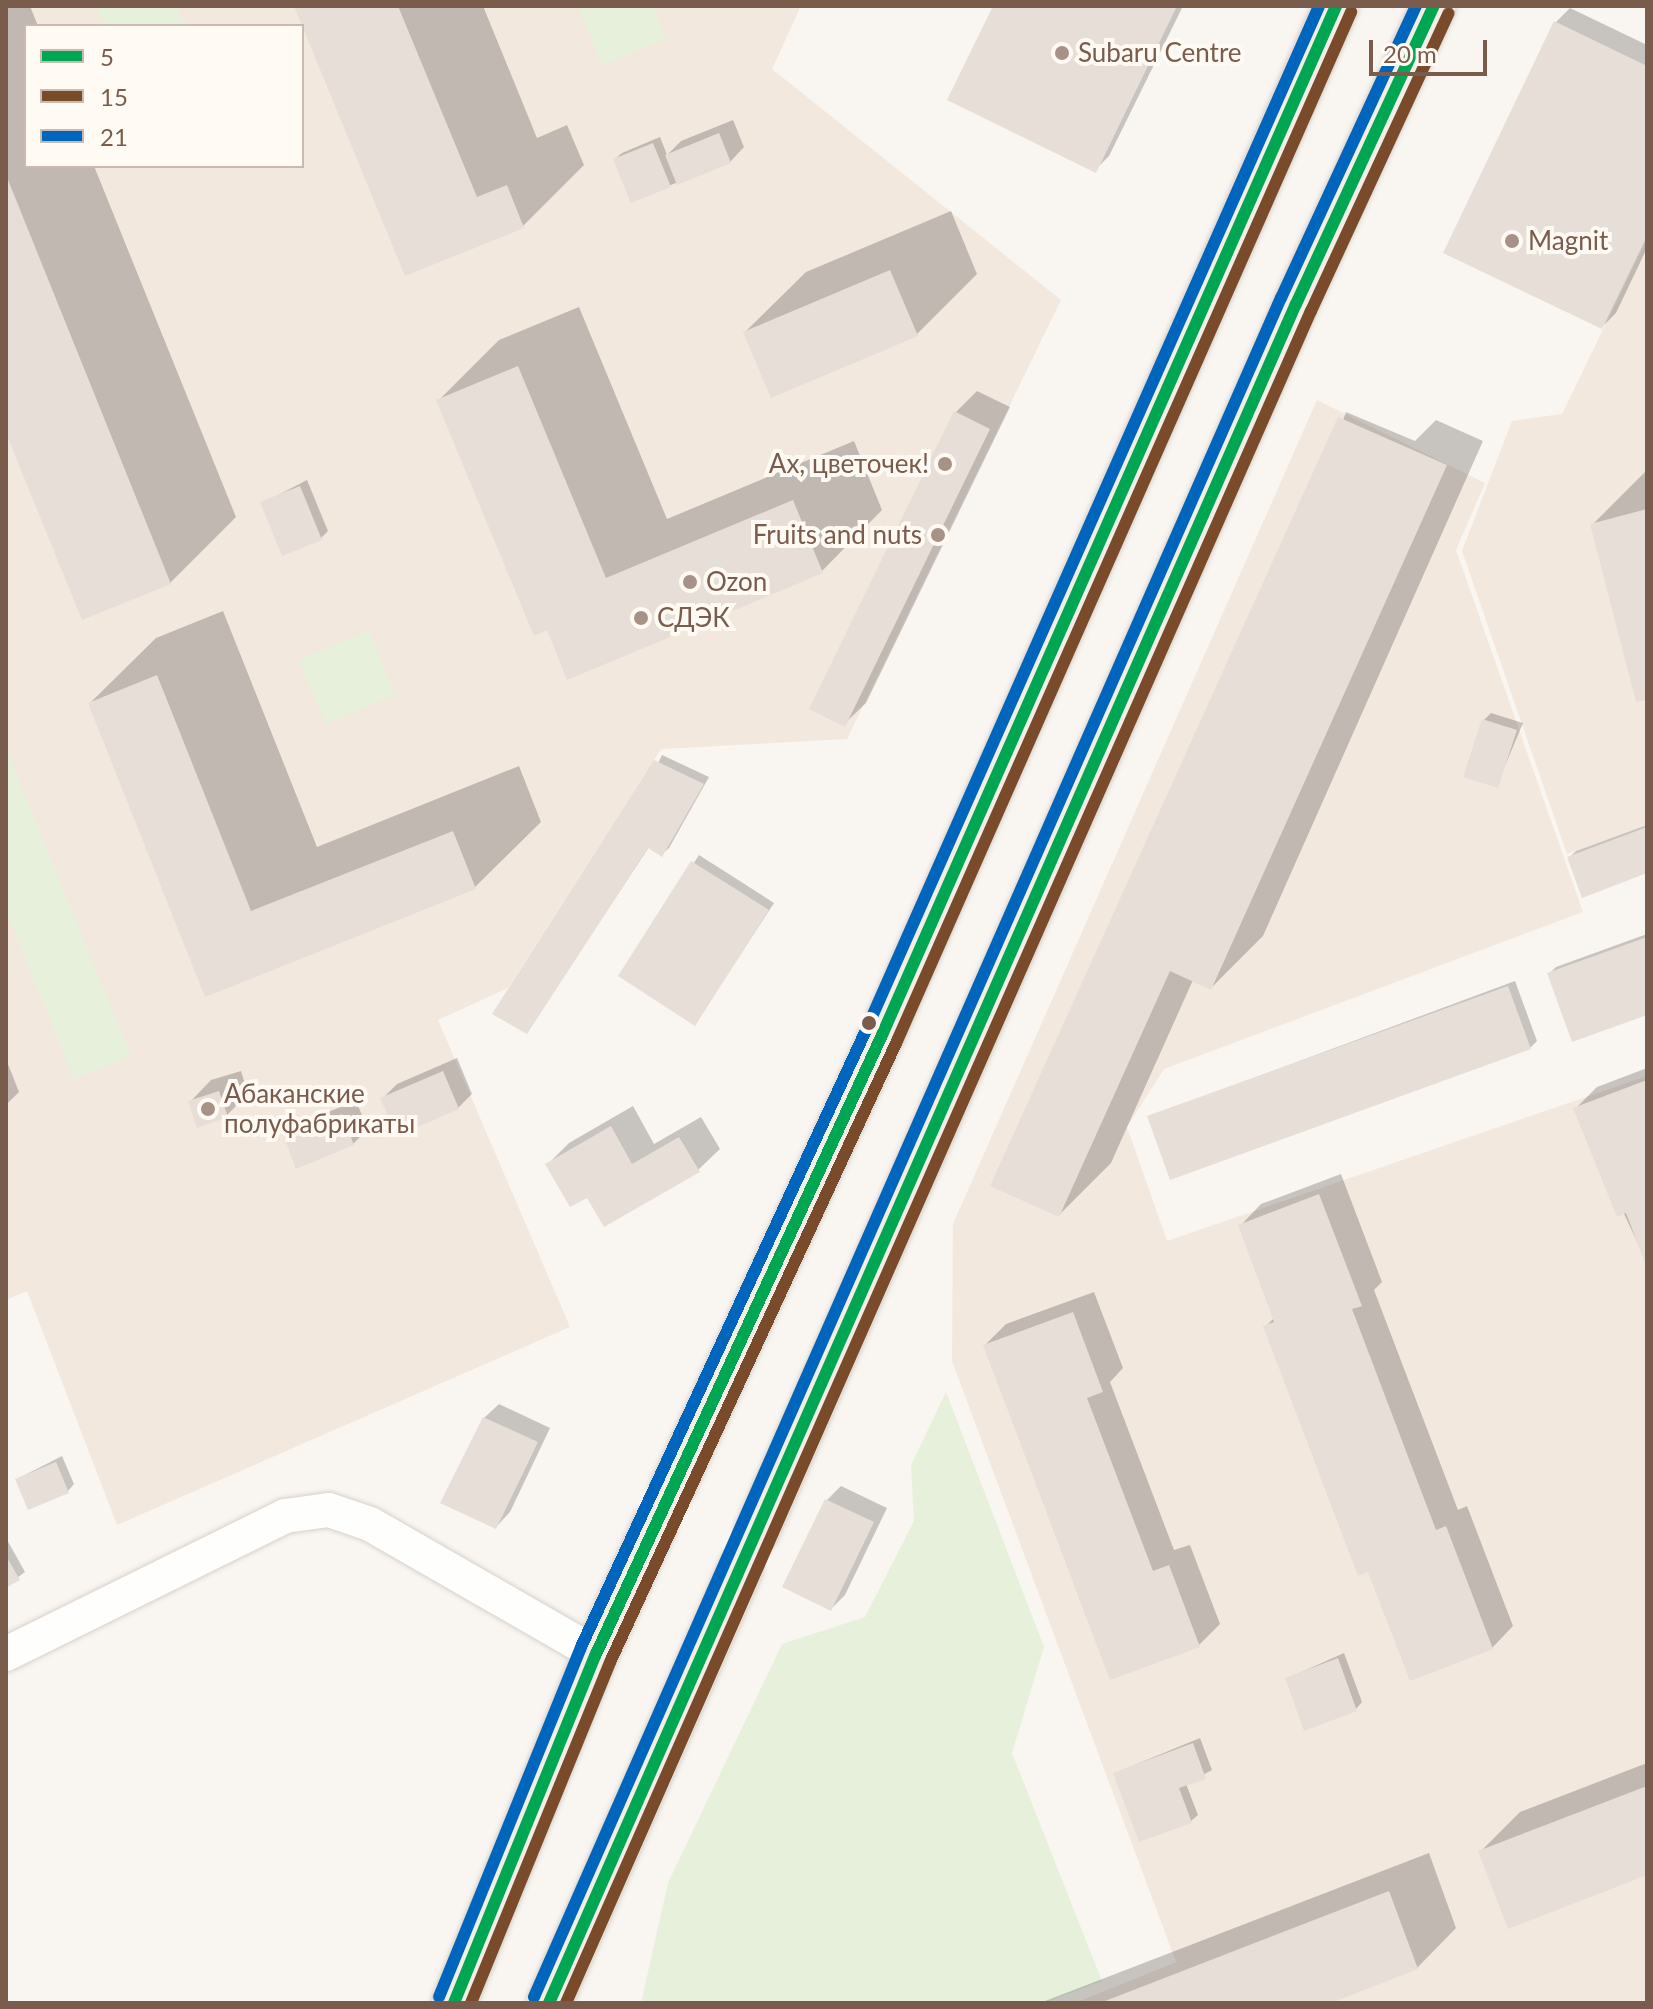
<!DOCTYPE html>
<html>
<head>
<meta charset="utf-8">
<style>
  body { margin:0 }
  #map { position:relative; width:1653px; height:2009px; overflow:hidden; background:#f9f5f0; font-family:Lato,sans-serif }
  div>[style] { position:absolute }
  .residential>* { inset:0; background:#f2e8de }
  .green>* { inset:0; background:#e7f0db }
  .shadow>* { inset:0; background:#0003 }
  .building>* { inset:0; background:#e6ded7 }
  .roads { filter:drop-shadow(0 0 2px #d7d1cb) drop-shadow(0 0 2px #d7d1cb) }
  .street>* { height:34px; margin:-17px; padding:0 17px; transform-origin:17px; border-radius:17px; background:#fefefd }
  .primary>* { height:44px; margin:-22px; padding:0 22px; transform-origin:22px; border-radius:22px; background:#f3eee8 }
  .bus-1>* { height:12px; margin:-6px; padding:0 6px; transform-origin:6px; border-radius:6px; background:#00a651 }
  .bus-2>* { height:12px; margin:-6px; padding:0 6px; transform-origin:6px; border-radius:6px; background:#7a4b2a }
  .bus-3>* { height:12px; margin:-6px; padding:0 6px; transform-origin:6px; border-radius:6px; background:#0065bd }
  .dots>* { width:22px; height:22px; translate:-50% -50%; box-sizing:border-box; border:4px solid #fffaf3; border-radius:50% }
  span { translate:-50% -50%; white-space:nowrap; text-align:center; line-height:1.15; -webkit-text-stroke:8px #fffaf3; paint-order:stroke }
  .poi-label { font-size:26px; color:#7a5c4d }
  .left { translate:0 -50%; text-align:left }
  .right { translate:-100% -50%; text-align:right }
  .frame { position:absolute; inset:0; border:8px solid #7a5c4d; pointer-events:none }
  .legend { position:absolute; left:24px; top:24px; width:280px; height:144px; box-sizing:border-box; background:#fffaf3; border:2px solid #cabbb1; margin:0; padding:10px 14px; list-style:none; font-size:24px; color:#7a5c4d }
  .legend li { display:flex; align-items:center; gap:16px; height:40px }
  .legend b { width:40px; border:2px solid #cabbb1 }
  .scale { position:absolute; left:1369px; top:40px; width:118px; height:36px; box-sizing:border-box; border:4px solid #7a5c4d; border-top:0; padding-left:10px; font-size:24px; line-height:28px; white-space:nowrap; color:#7a5c4d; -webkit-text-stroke:6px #fffaf3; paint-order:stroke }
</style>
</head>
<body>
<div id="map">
  <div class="residential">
    <div style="clip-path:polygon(evenodd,6px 6px,801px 6px,772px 69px,1061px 300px,847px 739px,661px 749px,508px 988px,438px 1020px,570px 1327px,117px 1525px,27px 1291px,6px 1300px,6px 6px,26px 26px,302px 26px,302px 166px,26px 166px,26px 26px)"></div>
    <div style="clip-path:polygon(1647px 239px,1647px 825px,1567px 854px,1462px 551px,1512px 421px,1562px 414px)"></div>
    <div style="clip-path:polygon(1317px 400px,1485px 483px,1456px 550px,1583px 912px,1164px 1069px,1127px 1127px,1167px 1241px,1647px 1076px,1647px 2003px,1075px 2003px,1176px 1962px,952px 1361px,953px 1224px)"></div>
  </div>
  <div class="green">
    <div style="clip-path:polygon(96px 6px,177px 6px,186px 26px,105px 26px)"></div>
    <div style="clip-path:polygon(578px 6px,653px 6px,666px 39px,602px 65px)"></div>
    <div style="clip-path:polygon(369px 631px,395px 695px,325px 724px,299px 660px)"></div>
    <div style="clip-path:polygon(6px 749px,131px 1056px,74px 1079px,6px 911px)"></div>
    <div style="clip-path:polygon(946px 1392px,1044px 1647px,1012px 1753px,1102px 1981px,1044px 2003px,641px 2003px,668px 1883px,782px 1644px,865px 1617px,914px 1521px,911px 1465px)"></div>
  </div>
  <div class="shadow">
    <div style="clip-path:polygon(6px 6px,30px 6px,38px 26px,26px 26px,26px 166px,94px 166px,236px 517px,170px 583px,6px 428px)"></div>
    <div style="clip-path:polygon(296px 6px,483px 6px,537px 138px,567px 125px,584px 165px,523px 226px,406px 274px)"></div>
    <div style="clip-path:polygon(995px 6px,1183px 6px,1109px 156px,1095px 170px)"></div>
    <div style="clip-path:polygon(1570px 8px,1647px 45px,1647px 248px,1616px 313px,1602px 327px,1556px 22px)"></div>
    <div style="clip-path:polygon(733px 120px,744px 147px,730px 162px,632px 200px,615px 159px,622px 153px,660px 137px,667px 155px,681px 141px)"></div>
    <div style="clip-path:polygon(951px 211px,977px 274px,917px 334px,745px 332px,806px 272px)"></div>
    <div style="clip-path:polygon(579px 307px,667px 519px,854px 441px,882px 510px,822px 571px,548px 628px,438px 401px,499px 340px)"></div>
    <div style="clip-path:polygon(977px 391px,1010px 407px,866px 703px,844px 724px,956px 412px)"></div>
    <div style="clip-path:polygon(1346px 412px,1415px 441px,1436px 420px,1483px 441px,1263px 936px,1211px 988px,1193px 980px,1111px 1163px,1059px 1215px)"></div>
    <div style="clip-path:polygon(1647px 470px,1647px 697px,1592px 525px)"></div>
    <div style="clip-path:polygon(307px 480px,328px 531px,321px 538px,263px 503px)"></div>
    <div style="clip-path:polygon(223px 611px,317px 847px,519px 766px,541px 822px,475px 887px,206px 994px,90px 703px,156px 638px)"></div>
    <div style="clip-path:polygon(1491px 713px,1523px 723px,1497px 785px,1484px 720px)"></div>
    <div style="clip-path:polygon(662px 755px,709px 777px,669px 848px,662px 854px,649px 847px,527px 1032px)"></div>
    <div style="clip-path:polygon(1647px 825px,1647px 871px,1569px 858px,1576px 851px)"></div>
    <div style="clip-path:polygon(699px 855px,774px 903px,695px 1024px,620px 976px)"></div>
    <div style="clip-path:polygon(1647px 934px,1647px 1013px,1549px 974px,1556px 967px)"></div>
    <div style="clip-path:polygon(1515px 981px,1537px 1041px,1530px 1048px,1149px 1117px)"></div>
    <div style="clip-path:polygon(457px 1058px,472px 1094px,458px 1108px,383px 1098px,397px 1084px)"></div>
    <div style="clip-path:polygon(6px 1059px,19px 1092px,6px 1105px)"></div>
    <div style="clip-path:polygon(1647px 1068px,1647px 1263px,1575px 1109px,1597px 1087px)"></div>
    <div style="clip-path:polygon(241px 1071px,248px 1094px,227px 1115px,190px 1102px,211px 1080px)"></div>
    <div style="clip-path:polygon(356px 1101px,368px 1129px,353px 1144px,286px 1137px,300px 1123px)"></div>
    <div style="clip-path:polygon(633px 1106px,654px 1144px,701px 1117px,720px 1149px,698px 1170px,587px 1195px,548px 1164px,569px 1143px)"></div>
    <div style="clip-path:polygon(1341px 1174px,1382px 1282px,1374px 1290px,1458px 1510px,1467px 1506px,1513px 1626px,1492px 1648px,1369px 1569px,1265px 1327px,1274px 1318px,1240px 1226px,1261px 1204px)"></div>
    <div style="clip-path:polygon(1094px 1292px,1123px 1368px,1110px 1382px,1174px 1550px,1190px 1545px,1220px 1624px,1199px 1645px,985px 1345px,1006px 1324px)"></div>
    <div style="clip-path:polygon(499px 1404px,550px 1428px,510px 1512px,496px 1527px,484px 1418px)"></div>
    <div style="clip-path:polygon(62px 1456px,74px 1484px,68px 1491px,17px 1479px)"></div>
    <div style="clip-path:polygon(841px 1486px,887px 1508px,845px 1595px,831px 1609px,827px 1500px)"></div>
    <div style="clip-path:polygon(6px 1538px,25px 1572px,6px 1586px)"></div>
    <div style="clip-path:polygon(1344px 1653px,1362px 1702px,1356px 1709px,1288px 1678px)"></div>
    <div style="clip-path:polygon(1200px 1738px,1212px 1770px,1186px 1784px,1198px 1815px,1191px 1821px,1115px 1773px)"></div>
    <div style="clip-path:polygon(1647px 1763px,1647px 1873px,1481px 1851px,1520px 1812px)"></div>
    <div style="clip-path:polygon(1429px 1853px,1456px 1928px,1417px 1968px,1325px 2003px,1040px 2003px)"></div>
  </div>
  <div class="building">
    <div style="clip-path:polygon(294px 6px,398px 6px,477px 197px,507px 185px,524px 228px,405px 276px)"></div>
    <div style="clip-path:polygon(993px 6px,1177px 6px,1096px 173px,947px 100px)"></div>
    <div style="clip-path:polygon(1554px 21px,1647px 66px,1647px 236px,1602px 329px,1443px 253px)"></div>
    <div style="clip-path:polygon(719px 133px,731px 163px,677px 185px,665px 155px)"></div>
    <div style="clip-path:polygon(653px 143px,671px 187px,631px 203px,613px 159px)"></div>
    <div style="clip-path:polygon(6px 175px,171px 584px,82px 620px,6px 433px)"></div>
    <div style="clip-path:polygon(890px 270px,918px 336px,771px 398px,743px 332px)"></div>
    <div style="clip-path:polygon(518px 366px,606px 578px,793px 500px,823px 573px,567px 680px,547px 630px,534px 636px,436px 400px)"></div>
    <div style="clip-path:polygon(954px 411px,990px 429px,845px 727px,809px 709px)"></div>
    <div style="clip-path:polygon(1338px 417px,1447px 465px,1211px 990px,1170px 971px,1059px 1217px,990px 1186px)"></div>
    <div style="clip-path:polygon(300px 486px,322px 540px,282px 556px,260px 502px)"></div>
    <div style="clip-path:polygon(1647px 509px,1647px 700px,1636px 702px,1590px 524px)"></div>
    <div style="clip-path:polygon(157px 675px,251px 911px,453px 831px,476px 889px,205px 997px,88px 703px)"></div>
    <div style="clip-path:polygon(1482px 719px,1517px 730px,1498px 788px,1463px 777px)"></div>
    <div style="clip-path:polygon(654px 760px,704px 784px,662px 857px,648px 848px,527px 1034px,492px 1014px)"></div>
    <div style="clip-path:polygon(1647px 827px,1647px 873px,1582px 898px,1567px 857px)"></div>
    <div style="clip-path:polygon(691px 861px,769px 910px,695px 1026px,618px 976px)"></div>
    <div style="clip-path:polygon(1647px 937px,1647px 1015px,1572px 1042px,1547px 973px)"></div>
    <div style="clip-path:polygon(1508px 986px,1531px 1049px,1170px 1180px,1147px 1116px)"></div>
    <div style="clip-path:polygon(443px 1071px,459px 1109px,397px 1136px,380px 1098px)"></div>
    <div style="clip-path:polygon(1647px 1080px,1647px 1268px,1626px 1213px,1617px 1217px,1573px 1108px)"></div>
    <div style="clip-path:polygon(219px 1091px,228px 1117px,197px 1128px,188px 1101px)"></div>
    <div style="clip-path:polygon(342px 1114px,354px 1145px,296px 1169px,284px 1137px)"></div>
    <div style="clip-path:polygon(611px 1126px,632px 1164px,679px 1137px,700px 1172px,604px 1227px,587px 1198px,570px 1207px,545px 1164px)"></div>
    <div style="clip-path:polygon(1319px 1194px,1362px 1306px,1352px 1309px,1436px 1530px,1446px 1526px,1493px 1649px,1410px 1681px,1368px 1572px,1358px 1576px,1263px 1326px,1274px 1322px,1238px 1225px)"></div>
    <div style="clip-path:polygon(1073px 1312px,1103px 1392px,1087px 1398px,1153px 1571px,1169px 1565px,1200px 1647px,1110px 1680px,983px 1345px)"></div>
    <div style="clip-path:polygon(483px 1417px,538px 1442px,496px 1529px,440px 1503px)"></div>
    <div style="clip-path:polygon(56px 1462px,69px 1493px,28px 1510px,15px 1479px)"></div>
    <div style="clip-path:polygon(825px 1499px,874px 1522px,831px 1611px,782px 1587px)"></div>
    <div style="clip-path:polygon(6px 1556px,20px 1580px,6px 1588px)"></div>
    <div style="clip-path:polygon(1338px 1658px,1357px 1711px,1304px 1731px,1285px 1678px)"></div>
    <div style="clip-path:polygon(1193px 1743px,1206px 1779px,1179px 1788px,1192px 1823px,1139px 1842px,1113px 1773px)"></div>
    <div style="clip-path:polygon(1647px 1786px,1647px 1875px,1508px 1929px,1478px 1851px)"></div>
    <div style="clip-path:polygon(1389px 1891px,1418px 1969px,1331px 2003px,1100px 2003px)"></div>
  </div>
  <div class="roads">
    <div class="street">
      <div style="left:6px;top:1654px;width:311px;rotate:-26.3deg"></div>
      <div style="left:285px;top:1516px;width:44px;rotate:-7.8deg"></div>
      <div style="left:329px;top:1510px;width:43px;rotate:18.9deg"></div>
      <div style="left:370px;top:1524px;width:261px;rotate:29.9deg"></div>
    </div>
    <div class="primary">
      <div style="left:672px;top:1489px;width:500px;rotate:-65.18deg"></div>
      <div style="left:882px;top:1035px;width:1125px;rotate:-66.19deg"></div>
      <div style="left:757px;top:1531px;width:1340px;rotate:-66.28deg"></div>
      <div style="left:1296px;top:304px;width:328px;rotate:-65.2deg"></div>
      <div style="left:454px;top:2003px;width:377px;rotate:-67.9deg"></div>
      <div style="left:596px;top:1654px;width:142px;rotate:-65.4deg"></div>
      <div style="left:549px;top:2003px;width:476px;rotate:-66.2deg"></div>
    </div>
  </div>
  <div class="bus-1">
    <div style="left:454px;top:2003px;width:377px;rotate:-67.9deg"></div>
    <div style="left:596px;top:1654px;width:682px;rotate:-65.2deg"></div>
    <div style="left:882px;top:1035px;width:1125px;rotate:-66.19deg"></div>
    <div style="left:549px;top:2003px;width:1856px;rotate:-66.27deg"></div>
    <div style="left:1296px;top:304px;width:328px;rotate:-65.2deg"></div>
  </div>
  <div class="bus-2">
    <div style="left:471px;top:2003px;width:370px;rotate:-67.8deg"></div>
    <div style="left:611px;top:1660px;width:682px;rotate:-65.2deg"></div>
    <div style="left:897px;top:1041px;width:1125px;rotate:-66.19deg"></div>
    <div style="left:566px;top:2003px;width:1849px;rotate:-66.24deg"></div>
    <div style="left:1311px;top:311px;width:328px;rotate:-65.2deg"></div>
  </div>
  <div class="bus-3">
    <div style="left:439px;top:1997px;width:378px;rotate:-67.9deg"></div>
    <div style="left:581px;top:1647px;width:682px;rotate:-65.2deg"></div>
    <div style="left:867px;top:1028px;width:1117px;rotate:-66.14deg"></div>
    <div style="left:534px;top:1997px;width:1856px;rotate:-66.27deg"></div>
    <div style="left:1281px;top:298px;width:322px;rotate:-65.2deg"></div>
  </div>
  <div class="dots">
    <div style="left:1062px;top:53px;background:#a69286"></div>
    <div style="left:1512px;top:241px;background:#a69286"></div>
    <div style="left:945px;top:464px;background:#a69286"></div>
    <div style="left:938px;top:535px;background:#a69286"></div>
    <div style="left:690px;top:582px;background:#a69286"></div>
    <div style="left:641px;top:618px;background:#a69286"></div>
    <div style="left:869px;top:1023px;background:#7a5c4d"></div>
    <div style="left:208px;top:1109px;background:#a69286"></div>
  </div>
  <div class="poi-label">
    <span class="left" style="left:1078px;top:53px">Subaru Centre</span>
    <span class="left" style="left:1528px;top:241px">Magnit</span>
    <span class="right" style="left:929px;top:464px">Ах, цветочек!</span>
    <span class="right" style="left:922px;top:535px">Fruits and nuts</span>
    <span class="left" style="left:706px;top:582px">Ozon</span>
    <span class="left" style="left:657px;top:618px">СДЭК</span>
    <span class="left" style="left:224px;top:1109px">Абаканские<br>полуфабрикаты</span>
  </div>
  <div class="frame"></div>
  <ul class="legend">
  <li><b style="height:10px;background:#00a651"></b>5</li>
  <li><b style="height:10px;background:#7a4b2a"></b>15</li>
  <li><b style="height:10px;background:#0065bd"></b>21</li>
  </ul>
  <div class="scale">20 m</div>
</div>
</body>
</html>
